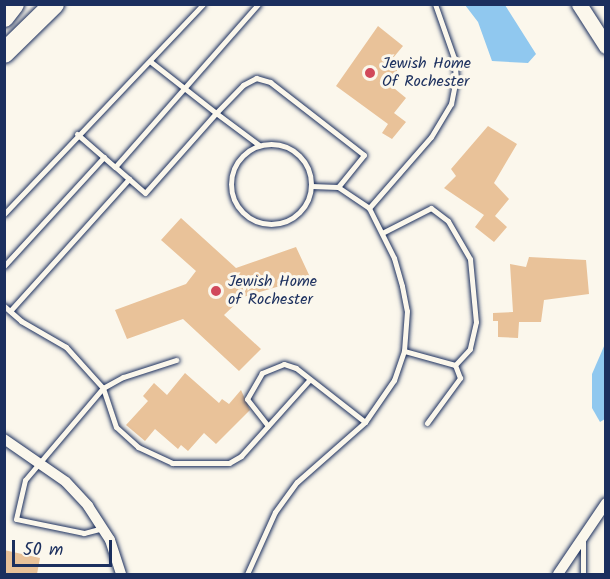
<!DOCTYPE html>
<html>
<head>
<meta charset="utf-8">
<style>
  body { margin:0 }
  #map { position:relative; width:610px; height:579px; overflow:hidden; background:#fbf7ec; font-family:Kalam,sans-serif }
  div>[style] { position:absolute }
  .water>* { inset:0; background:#90c8ef }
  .building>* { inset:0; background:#e9c299 }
  .roads { filter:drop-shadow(0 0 2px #1b2f5e) drop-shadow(0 0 2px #1b2f5e) }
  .service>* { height:5px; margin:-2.5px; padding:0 2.5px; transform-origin:2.5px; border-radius:2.5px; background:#fbf7ec }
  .service>.ring { margin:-2.5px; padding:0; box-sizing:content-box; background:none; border:5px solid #fbf7ec; border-radius:50% }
  .minor>* { height:10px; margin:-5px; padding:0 5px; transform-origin:5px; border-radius:5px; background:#fbf7ec }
  .secondary>* { height:15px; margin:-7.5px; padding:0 7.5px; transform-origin:7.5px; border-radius:7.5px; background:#fbf7ec }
  .motorway>* { height:20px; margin:-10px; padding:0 10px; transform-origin:10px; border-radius:10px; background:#fbf7ec }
  .dots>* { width:16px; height:16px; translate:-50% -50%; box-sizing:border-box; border:3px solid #fbf7ec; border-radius:50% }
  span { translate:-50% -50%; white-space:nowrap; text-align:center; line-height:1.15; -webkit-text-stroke:6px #fbf7ec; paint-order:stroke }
  .poi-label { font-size:16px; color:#1b2f5e }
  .left { translate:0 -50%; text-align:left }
  .frame { position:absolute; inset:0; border:6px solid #1b2f5e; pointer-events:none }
  .scale { position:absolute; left:12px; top:540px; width:100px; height:27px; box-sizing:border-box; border:3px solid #1b2f5e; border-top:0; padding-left:8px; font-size:18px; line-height:21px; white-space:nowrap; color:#1b2f5e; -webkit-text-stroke:4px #fbf7ec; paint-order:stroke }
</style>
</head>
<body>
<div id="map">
  <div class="water">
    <div style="clip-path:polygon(465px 5px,505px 5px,536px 54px,528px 63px,492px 61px,478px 22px)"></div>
    <div style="clip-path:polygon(605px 344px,605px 419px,600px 422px,592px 408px,592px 374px)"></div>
  </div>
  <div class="building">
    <div style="clip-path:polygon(378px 26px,403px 46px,393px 58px,402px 63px,389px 84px,406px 98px,394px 113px,406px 122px,392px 139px,382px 133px,388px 124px,336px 86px)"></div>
    <div style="clip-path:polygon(488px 126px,517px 144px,494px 183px,509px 199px,495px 216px,507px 227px,494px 242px,475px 227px,484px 215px,444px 188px,456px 176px,451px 169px)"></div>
    <div style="clip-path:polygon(181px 218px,236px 268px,296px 247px,310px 277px,243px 297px,224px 315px,261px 349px,239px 371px,183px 319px,127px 339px,115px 310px,186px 284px,196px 271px,161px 240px)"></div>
    <div style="clip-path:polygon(529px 257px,586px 260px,589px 294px,544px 300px,541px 322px,519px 322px,518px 338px,498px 337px,498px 321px,493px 321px,493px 313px,513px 312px,510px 264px,526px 267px)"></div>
    <div style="clip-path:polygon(185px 373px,219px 403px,222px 399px,229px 404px,241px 390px,250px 410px,216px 444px,204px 433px,188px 451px,181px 445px,178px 449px,155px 429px,145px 441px,126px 425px,148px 401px,143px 396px,154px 383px,167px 395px)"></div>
    <div style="clip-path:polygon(4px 550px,40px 558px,37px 574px,4px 574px)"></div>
  </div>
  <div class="roads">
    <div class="service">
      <div style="left:151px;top:62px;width:83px;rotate:38.1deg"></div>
      <div style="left:216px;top:113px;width:39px;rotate:-46deg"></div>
      <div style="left:243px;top:85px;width:15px;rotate:-28deg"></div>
      <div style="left:256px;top:78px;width:15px;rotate:16deg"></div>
      <div style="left:270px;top:82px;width:119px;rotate:37.8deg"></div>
      <div style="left:364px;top:155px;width:41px;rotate:129.1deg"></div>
      <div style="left:77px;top:134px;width:50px;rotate:41deg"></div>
      <div class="ring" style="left:231px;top:144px;width:75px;height:75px"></div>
      <div style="left:129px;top:179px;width:21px;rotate:41deg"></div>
      <div style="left:145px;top:193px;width:107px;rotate:-48.4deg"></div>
      <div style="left:216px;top:113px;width:54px;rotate:36.7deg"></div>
      <div style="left:311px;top:186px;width:27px;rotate:2deg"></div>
      <div style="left:338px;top:187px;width:37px;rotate:34deg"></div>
      <div style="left:369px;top:208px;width:56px;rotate:63.4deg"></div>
      <div style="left:394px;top:258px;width:29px;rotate:74deg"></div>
      <div style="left:402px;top:286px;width:25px;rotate:79deg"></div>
      <div style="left:407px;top:311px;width:40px;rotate:94.3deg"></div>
      <div style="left:404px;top:351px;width:31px;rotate:109deg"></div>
      <div style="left:394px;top:380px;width:51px;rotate:124.6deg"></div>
      <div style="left:369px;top:208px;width:94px;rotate:-48.9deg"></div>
      <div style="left:431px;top:137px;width:39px;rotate:-59deg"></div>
      <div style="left:451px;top:104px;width:25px;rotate:-79deg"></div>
      <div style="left:456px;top:79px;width:21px;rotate:-95deg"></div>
      <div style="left:454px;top:58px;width:57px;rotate:-109.4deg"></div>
      <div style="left:4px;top:214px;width:289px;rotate:-46.5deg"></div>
      <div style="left:382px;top:233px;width:55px;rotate:-27deg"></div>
      <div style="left:431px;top:208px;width:21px;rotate:37deg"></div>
      <div style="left:448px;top:221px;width:44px;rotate:59.9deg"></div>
      <div style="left:470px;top:259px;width:63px;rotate:84.6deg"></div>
      <div style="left:476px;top:322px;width:28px;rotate:103deg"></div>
      <div style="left:470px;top:349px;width:22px;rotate:133deg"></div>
      <div style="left:455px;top:365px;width:53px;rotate:-164.6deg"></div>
      <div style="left:4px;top:266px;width:148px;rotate:-47.5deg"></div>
      <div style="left:4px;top:306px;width:23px;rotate:41deg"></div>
      <div style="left:21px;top:321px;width:52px;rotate:30deg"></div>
      <div style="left:66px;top:347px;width:55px;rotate:47.9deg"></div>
      <div style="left:103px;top:388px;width:41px;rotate:71.6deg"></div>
      <div style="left:116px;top:427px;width:30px;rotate:42deg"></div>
      <div style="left:138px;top:447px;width:38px;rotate:25deg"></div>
      <div style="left:172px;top:463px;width:57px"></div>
      <div style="left:229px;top:463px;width:14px;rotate:-30deg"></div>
      <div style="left:241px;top:456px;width:103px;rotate:-48.1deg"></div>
      <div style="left:10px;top:311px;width:178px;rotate:-48deg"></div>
      <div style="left:129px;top:179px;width:18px;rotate:-139deg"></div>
      <div style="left:115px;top:167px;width:217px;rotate:-48.7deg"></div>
      <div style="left:427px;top:423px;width:56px;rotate:-53.7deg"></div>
      <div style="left:460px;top:378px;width:14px;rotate:-111deg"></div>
      <div style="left:103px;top:528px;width:20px;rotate:165deg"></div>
      <div style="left:84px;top:533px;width:69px;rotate:-168.4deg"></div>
      <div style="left:16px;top:519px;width:40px;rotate:-77deg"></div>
      <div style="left:25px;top:480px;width:121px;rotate:-49.7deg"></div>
      <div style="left:103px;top:388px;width:23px;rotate:-29deg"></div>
      <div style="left:123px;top:377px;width:56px;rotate:-17.8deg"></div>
      <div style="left:583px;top:541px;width:33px;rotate:90deg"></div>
      <div style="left:247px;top:574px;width:68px;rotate:-65.7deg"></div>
      <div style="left:275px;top:512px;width:37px;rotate:-54deg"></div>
      <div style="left:297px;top:482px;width:91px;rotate:-41.4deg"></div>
      <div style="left:365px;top:422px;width:88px;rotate:-142deg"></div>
      <div style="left:296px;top:368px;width:13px;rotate:-162deg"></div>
      <div style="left:284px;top:364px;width:24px;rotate:158deg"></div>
      <div style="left:262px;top:373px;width:30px;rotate:120deg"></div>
      <div style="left:247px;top:399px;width:34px;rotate:52deg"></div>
    </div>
    <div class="minor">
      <div style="left:4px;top:439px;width:75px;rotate:34.7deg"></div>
      <div style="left:66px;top:482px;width:33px;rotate:47deg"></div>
      <div style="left:88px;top:506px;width:40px;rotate:57.1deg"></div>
      <div style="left:110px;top:540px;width:36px;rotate:72deg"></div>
      <div style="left:558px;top:574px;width:86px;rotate:-55.9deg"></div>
    </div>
    <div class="secondary">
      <div style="left:579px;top:4px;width:50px;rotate:57.3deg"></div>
    </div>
    <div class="motorway">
      <div style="left:4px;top:17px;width:16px;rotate:-52deg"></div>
      <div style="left:4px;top:53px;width:70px;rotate:-44.4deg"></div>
    </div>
  </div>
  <div class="dots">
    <div style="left:370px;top:73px;background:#d1495b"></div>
    <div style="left:216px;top:291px;background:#d1495b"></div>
  </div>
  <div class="poi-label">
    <span class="left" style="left:382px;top:73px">Jewish Home<br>Of Rochester</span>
    <span class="left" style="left:228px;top:291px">Jewish Home<br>of Rochester</span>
  </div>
  <div class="frame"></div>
  <div class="scale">50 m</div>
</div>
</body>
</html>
